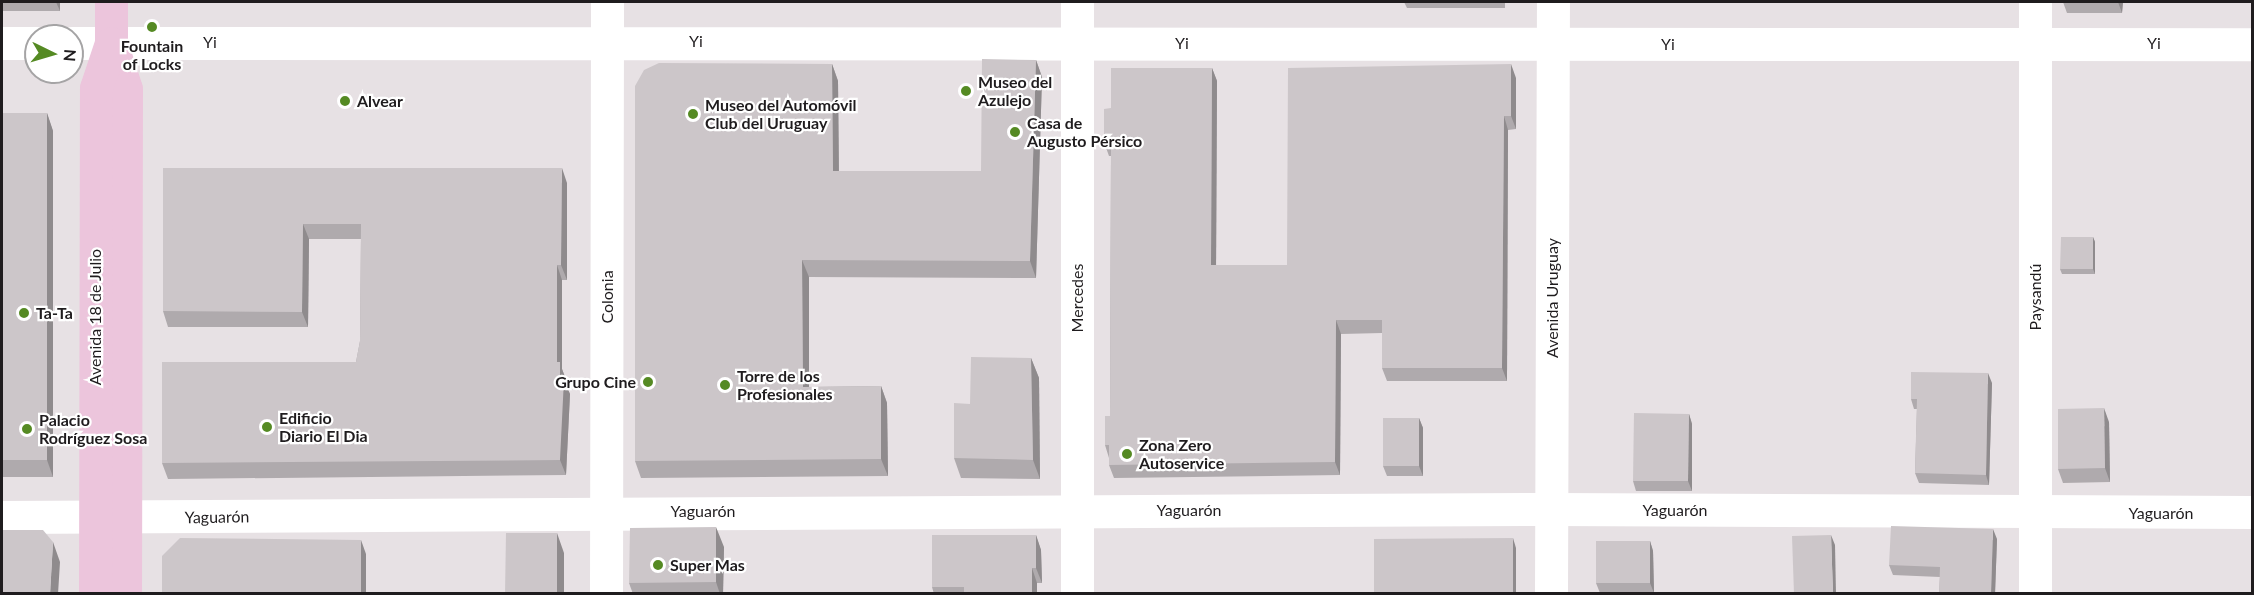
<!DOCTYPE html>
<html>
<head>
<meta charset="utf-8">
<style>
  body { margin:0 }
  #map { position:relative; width:2254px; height:595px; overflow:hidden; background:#e7e1e4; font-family:Lato,sans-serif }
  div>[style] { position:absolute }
  .minor>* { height:33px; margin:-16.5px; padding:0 16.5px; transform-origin:16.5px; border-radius:16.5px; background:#fff }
  .major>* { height:33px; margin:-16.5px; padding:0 16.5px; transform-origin:16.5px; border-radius:16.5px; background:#ecc5dc }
  .wall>* { inset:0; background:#afaaad }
  .shaded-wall>* { inset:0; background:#8f8b8d }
  .building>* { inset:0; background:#ccc6c9 }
  .dots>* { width:16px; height:16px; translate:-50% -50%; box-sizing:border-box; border:3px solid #fff; border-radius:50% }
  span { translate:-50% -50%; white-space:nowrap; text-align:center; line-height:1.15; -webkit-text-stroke:4.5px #fff; paint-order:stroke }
  .street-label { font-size:16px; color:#1f1c1e }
  .poi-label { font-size:16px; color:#1f1c1e; font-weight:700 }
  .left { translate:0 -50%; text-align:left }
  .right { translate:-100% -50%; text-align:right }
  .frame { position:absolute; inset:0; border:3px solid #1f1c1e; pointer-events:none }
  .north { position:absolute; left:24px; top:24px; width:60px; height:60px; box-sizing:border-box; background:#fff; border:2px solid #a5a4a5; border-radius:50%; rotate:95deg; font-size:16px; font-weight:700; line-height:24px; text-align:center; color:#1f1c1e }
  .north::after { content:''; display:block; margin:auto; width:21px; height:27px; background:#558a23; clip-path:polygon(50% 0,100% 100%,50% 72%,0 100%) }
</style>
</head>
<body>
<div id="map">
  <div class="minor">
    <div style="left:1077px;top:2px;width:592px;rotate:90deg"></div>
    <div style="left:2035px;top:2px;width:592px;rotate:90deg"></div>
    <div style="left:2px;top:43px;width:34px"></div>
    <div style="left:72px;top:43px;width:2180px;rotate:0.03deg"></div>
    <div style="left:2px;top:517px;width:1549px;rotate:-0.3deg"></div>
    <div style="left:1551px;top:509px;width:701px;rotate:0.25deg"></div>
    <div style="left:606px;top:594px;width:592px;rotate:-89.9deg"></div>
    <div style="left:1551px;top:594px;width:592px;rotate:-89.81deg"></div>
  </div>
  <div class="major">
    <div style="left:111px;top:2px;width:41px;rotate:90deg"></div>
    <div style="left:111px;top:43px;width:48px;rotate:71.9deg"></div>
    <div style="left:126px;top:89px;width:505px;rotate:90.11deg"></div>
    <div style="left:95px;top:594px;width:506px;rotate:-89.89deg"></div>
    <div style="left:96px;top:88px;width:47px;rotate:-71.6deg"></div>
  </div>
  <div class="wall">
    <div style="clip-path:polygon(2px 2px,60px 2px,60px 11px,2px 11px)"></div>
    <div style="clip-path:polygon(1404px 2px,1505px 2px,1505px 8px,1407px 8px)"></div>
    <div style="clip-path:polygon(2063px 2px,2123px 2px,2122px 13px,2067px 13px)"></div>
    <div style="clip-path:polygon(1036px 60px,1042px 77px,1036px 278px,809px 277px,809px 387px,881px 386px,887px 403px,888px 476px,641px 478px,635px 461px,832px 64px,838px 81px,839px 171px,981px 171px)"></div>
    <div style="clip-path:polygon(1212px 68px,1217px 81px,1216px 265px,1287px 265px,1516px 78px,1516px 129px,1508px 130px,1507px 381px,1387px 381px,1382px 368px,1382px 333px,1341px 334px,1340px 475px,1114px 478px,1109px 465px,1109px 458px,1105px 445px,1110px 416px,1111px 156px,1109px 156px,1104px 142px,1111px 108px)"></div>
    <div style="clip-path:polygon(2px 113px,47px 113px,53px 131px,53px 477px,2px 477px)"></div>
    <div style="clip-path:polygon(163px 168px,567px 183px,567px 280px,562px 280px,562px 369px,565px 377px,565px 383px,570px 394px,566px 475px,168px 479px,162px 463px,356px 362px,360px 341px,361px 239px,309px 239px,308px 327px,168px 327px,163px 311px)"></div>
    <div style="clip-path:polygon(2093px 237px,2095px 242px,2095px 274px,2062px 274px,2060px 269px)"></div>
    <div style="clip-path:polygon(1031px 358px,1039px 378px,1040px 479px,961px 478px,954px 458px,970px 404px)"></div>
    <div style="clip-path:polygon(1992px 383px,1989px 485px,1919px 483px,1915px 473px,1917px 409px,1914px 409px,1911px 399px)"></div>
    <div style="clip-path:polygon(1689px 414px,1692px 424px,1692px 491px,1636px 491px,1633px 481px)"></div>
    <div style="clip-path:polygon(1419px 418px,1423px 428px,1423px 476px,1387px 476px,1383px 466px)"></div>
    <div style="clip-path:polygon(2109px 422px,2110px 482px,2063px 483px,2058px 469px)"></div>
    <div style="clip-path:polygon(1036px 535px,1041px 550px,1042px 583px,1037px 583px,1037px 594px,934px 594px,932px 587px)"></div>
    <div style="clip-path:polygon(1997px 539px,1995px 594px,1939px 594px,1940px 577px,1893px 575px,1889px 565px)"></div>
    <div style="clip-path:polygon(1650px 541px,1653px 551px,1654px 593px,1600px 593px,1596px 583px)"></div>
    <div style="clip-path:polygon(724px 547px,723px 594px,633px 594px,629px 583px)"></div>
  </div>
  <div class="shaded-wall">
    <div style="clip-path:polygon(56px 2px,60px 2px,60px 11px)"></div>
    <div style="clip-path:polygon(2118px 2px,2123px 2px,2122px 13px)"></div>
    <div style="clip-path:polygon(1036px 60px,1042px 77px,1036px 278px,1030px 261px)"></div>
    <div style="clip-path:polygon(832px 64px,838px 81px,839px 188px,833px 171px)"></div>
    <div style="clip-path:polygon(1511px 64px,1516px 78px,1516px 129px,1511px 116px)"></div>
    <div style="clip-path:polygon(1212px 68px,1217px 81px,1216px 278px,1211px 265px)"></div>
    <div style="clip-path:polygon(47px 113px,53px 131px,53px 477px,47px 460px)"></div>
    <div style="clip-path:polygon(1504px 116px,1508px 130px,1507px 381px,1502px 368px)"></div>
    <div style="clip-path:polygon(562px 168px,567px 183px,567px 280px,561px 265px)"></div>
    <div style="clip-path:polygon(303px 224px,309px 239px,308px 327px,302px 312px)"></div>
    <div style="clip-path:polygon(2093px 237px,2095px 242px,2095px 274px,2093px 269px)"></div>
    <div style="clip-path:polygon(802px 260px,809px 277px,809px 404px,803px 387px)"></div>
    <div style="clip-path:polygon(557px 265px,562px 280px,562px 369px,565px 377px,565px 383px,570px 394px,566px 475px,560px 460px,560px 379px,557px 362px)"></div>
    <div style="clip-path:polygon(1336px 320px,1341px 334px,1340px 475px,1335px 462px)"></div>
    <div style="clip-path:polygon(1031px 358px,1039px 378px,1040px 479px,1033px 460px)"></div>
    <div style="clip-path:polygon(1988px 373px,1992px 383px,1989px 485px,1986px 475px)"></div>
    <div style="clip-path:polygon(881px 386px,887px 403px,888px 476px,881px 459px)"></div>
    <div style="clip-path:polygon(2104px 408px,2109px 422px,2110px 482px,2105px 468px)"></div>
    <div style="clip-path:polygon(1689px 414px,1692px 424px,1692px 491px,1688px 481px)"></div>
    <div style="clip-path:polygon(1419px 418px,1423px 428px,1423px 476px,1419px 466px)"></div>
    <div style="clip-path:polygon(716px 527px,724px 547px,723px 594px,720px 594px,716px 582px)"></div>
    <div style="clip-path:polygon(1993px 529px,1997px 539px,1995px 594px,1991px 594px)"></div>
    <div style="clip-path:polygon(557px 533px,564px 553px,564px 594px,557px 594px)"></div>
    <div style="clip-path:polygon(1036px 535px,1041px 550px,1042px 583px,1036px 568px)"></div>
    <div style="clip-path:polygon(1831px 535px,1835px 545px,1836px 594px,1833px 594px)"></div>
    <div style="clip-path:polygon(1513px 538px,1516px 548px,1516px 594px,1513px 594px)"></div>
    <div style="clip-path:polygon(361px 540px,366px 554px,366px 594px,361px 594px)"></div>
    <div style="clip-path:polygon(1650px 541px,1653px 551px,1654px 593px,1650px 583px)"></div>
    <div style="clip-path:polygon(53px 542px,60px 562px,58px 594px,50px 594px)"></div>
    <div style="clip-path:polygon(1032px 568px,1037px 583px,1037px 594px,1032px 594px)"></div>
  </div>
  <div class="building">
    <div style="clip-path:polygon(982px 59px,1036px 60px,1030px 261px,802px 260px,803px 387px,881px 386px,881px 459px,635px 461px,635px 86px,644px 70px,659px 63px,832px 64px,833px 171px,981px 171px)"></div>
    <div style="clip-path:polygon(1511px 64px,1511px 116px,1504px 116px,1502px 368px,1382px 368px,1382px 320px,1336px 320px,1335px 462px,1109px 465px,1109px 445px,1105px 445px,1105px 416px,1110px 416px,1111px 142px,1104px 142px,1104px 109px,1111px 108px,1111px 68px,1212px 68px,1211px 265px,1287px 265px,1288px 68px)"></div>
    <div style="clip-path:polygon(2px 113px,47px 113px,47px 460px,2px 460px)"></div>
    <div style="clip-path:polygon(163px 168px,562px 168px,561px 265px,557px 265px,557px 362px,560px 362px,560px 379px,564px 379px,560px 460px,162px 463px,162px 362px,356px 362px,360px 341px,361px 224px,303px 224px,302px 312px,163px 311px)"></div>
    <div style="clip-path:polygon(2061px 237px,2093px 237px,2093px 269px,2060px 269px)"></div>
    <div style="clip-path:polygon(971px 357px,1031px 358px,1033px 460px,954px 458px,954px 403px,970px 404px)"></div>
    <div style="clip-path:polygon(1911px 372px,1988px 373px,1986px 475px,1915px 473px,1917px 399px,1911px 399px)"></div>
    <div style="clip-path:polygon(2104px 408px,2105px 468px,2058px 469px,2058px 409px)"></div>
    <div style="clip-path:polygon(1634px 413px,1689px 414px,1688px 481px,1633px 481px)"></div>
    <div style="clip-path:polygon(1383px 418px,1419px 418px,1419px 466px,1383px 466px)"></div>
    <div style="clip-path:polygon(1891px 526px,1993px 529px,1991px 594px,1939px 594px,1940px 567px,1889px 565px)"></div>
    <div style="clip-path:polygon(716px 527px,716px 582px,629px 583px,630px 528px)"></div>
    <div style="clip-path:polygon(2px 530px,43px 530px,53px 542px,50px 594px,2px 594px)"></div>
    <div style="clip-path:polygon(506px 533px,557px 533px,557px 594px,505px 594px)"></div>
    <div style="clip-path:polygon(932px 535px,1036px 535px,1036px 568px,1032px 568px,1032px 594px,964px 594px,964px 587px,932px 587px)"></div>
    <div style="clip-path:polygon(1831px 535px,1833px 594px,1794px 594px,1792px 536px)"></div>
    <div style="clip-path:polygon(180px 538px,361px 540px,361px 594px,162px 594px,162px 556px)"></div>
    <div style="clip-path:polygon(1513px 538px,1513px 594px,1374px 594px,1374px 539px)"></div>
    <div style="clip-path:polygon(1596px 541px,1650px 541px,1650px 583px,1596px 583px)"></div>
  </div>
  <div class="dots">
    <div style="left:152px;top:27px;background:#558a23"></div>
    <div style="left:966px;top:91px;background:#558a23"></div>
    <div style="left:345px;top:101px;background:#558a23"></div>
    <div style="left:693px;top:114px;background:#558a23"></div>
    <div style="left:1015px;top:132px;background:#558a23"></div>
    <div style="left:24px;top:313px;background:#558a23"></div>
    <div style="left:648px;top:382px;background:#558a23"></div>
    <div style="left:725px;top:385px;background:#558a23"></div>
    <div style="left:267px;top:427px;background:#558a23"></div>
    <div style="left:27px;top:429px;background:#558a23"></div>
    <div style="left:1127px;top:454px;background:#558a23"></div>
    <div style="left:658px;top:565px;background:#558a23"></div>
  </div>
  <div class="street-label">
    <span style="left:696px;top:41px">Yi</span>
    <span style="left:210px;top:42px">Yi</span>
    <span style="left:1182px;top:43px">Yi</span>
    <span style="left:2154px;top:43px">Yi</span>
    <span style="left:1668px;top:44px">Yi</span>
    <span style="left:607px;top:297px;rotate:-90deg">Colonia</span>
    <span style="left:2035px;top:297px;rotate:-90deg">Paysandú</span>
    <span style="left:1077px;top:298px;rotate:-90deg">Mercedes</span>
    <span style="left:1552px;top:298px;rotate:-90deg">Avenida Uruguay</span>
    <span style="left:95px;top:317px;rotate:-90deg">Avenida 18 de Julio</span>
    <span style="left:1189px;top:510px">Yaguarón</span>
    <span style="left:1675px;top:510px">Yaguarón</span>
    <span style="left:703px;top:511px">Yaguarón</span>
    <span style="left:2161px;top:513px">Yaguarón</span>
    <span style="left:217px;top:517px;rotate:-1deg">Yaguarón</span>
  </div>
  <div class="poi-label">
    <span style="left:152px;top:55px">Fountain<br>of Locks</span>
    <span class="left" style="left:978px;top:91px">Museo del<br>Azulejo</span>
    <span class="left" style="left:357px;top:101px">Alvear</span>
    <span class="left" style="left:705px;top:114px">Museo del Automóvil<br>Club del Uruguay</span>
    <span class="left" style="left:1027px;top:132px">Casa de<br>Augusto Pérsico</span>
    <span class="left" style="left:36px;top:313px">Ta-Ta</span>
    <span class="left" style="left:737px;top:385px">Torre de los<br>Profesionales</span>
    <span class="right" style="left:636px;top:382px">Grupo Cine</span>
    <span class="left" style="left:279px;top:427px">Edificio<br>Diario El Dia</span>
    <span class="left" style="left:39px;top:429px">Palacio<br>Rodríguez Sosa</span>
    <span class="left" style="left:1139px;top:454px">Zona Zero<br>Autoservice</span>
    <span class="left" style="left:670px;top:565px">Super Mas</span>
  </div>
  <div class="frame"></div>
  <div class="north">N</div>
</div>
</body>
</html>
